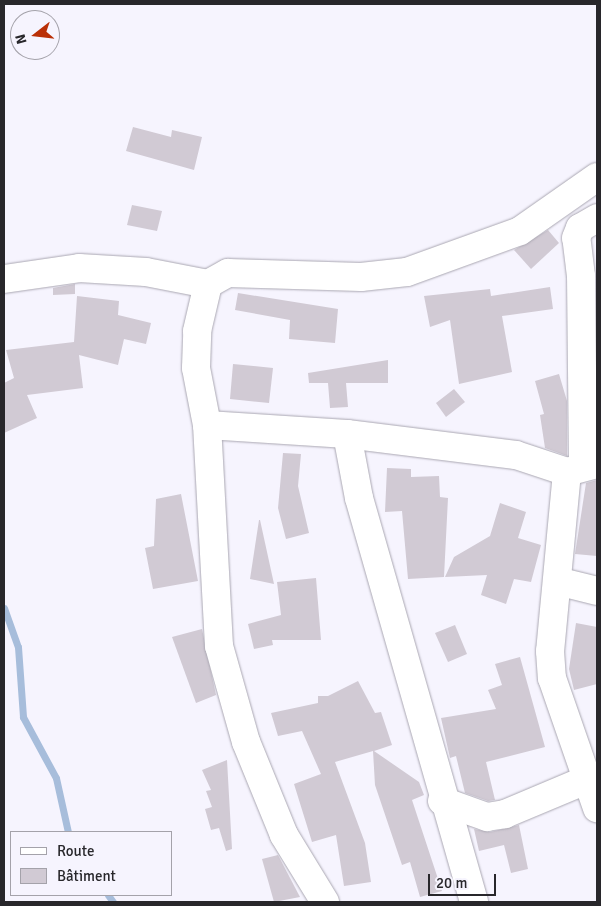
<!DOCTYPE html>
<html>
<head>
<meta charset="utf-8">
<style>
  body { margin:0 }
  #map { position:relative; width:601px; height:906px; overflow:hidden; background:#f6f4fe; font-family:Signika,sans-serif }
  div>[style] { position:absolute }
  .stream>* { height:7px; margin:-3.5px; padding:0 3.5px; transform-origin:3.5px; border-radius:3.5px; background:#a7bddb }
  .building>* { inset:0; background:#d1cad4 }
  .roads { filter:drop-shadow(0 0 1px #aaa7b2) drop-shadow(0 0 1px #aaa7b2) }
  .minor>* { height:28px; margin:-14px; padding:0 14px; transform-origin:14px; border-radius:14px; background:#fff }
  span { translate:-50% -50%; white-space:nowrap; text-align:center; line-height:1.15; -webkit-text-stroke:5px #f6f4fe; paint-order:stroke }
  .frame { position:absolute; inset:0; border:5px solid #28272b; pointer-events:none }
  .legend { position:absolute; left:10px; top:831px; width:162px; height:65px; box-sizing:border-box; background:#f6f4fe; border:1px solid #a4a2aa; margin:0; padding:6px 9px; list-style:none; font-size:15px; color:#28272b }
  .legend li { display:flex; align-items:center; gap:10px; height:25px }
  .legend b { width:25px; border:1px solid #a4a2aa }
  .north { position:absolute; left:10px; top:10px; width:50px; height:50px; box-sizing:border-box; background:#f6f4fe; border:1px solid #a4a2aa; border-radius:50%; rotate:254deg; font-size:14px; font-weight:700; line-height:20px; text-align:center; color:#28272b }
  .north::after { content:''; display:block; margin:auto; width:18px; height:22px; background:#ba3007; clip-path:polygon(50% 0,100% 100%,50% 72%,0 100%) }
  .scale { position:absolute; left:428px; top:874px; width:68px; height:22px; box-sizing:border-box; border:2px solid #28272b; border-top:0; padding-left:6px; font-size:15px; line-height:18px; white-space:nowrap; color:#28272b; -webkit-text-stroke:4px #f6f4fe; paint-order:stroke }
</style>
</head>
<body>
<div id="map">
  <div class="stream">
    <div style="left:4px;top:608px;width:41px;rotate:70.3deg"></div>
    <div style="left:18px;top:647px;width:70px;rotate:85.9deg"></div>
    <div style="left:23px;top:717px;width:69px;rotate:61.6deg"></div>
    <div style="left:56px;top:778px;width:55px;rotate:77.5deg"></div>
    <div style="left:108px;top:895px;width:9px;rotate:54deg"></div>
  </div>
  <div class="building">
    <div style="clip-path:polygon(133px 127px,171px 137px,172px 130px,202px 137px,194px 170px,126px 151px)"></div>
    <div style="clip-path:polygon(132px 205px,162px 211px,157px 231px,127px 225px)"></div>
    <div style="clip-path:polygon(548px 230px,559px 243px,531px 269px,514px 250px)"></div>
    <div style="clip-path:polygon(75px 284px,75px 294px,53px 295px,53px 288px)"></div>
    <div style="clip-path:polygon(550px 287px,553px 309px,502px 316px,512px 372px,459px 384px,450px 320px,430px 327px,424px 296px,490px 289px,491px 296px)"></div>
    <div style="clip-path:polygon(238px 293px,338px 309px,335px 343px,289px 339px,290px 320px,235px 310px)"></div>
    <div style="clip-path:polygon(77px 296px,119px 301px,118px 315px,151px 323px,146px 344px,124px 339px,118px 365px,79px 355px,83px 388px,27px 395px,37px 418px,4px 433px,4px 383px,14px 378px,6px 350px,74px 342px)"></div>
    <div style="clip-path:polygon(388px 360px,388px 383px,346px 383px,348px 407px,330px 408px,328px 383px,309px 383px,308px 373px)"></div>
    <div style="clip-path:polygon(233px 364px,273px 368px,269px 403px,230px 399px)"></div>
    <div style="clip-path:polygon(559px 374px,567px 401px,567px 456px,545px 448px,540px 415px,544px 414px,535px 381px)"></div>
    <div style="clip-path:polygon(454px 389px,465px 402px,446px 417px,436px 403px)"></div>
    <div style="clip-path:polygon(283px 453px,301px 454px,298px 486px,309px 533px,286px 539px,278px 508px)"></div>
    <div style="clip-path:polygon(387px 468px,411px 469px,411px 477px,439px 476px,440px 497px,448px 498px,444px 577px,408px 579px,402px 511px,385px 512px)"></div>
    <div style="clip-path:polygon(597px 480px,597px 556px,575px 554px,586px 483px)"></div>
    <div style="clip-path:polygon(181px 494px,198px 581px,153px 589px,145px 548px,154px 546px,156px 499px)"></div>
    <div style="clip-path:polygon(500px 503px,526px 512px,518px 538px,541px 545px,531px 582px,514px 579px,506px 604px,481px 595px,487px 575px,445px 577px,454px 557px,490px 536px)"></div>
    <div style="clip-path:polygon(259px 520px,260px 520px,274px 584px,250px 579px)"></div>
    <div style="clip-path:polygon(316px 578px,321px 640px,272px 640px,273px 645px,254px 649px,248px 624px,281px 615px,277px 582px)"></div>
    <div style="clip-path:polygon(576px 623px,597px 627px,597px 684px,574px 690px,569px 669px)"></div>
    <div style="clip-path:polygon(455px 625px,467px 654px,448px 662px,435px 633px)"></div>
    <div style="clip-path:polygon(202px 629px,216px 695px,196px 703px,172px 637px)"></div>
    <div style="clip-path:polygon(520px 657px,545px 747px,486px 762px,495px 800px,488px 801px,465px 793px,456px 756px,450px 758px,441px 718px,496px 709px,488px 690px,502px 685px,495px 664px)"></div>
    <div style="clip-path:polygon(358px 681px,375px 713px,381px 712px,392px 745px,374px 751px,419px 782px,424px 795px,412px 800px,442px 891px,420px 897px,410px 862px,402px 865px,375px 785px,373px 751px,335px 762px,365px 843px,371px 882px,344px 886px,336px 835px,312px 842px,294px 784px,321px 774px,302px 731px,278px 736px,271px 713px,318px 703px,318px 696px,328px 696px)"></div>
    <div style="clip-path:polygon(227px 760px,232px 849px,226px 851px,219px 828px,211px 830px,205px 809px,212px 807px,206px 791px,211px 790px,202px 770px)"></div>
    <div style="clip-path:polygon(519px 825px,528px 869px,511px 873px,504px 845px,479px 851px,474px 829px,490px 832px)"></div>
    <div style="clip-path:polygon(278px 855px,300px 897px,274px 902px,262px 859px)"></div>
  </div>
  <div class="roads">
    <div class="minor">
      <div style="left:4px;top:279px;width:76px;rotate:-8.3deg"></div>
      <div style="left:79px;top:268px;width:67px;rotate:3.4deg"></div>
      <div style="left:146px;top:272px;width:63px;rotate:11deg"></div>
      <div style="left:207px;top:425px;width:140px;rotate:3.7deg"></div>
      <div style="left:347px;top:434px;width:170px;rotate:7.1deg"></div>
      <div style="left:516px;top:455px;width:54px;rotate:18.4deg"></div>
      <div style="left:567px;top:472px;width:31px;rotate:-15deg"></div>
      <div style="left:347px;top:434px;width:65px;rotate:79.4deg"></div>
      <div style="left:359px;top:498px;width:420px;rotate:74.1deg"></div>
      <div style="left:583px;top:465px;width:189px;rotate:-90.6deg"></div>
      <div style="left:581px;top:276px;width:38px;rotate:-97deg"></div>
      <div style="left:576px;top:238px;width:11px;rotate:-68deg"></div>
      <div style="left:580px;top:228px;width:20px;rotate:-30deg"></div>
      <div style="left:567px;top:472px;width:180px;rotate:95.4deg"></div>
      <div style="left:550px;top:651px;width:27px;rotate:86deg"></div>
      <div style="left:552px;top:678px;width:138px;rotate:70.9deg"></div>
      <div style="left:557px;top:581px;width:41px;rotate:14deg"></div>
      <div style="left:442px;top:801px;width:48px;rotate:19.6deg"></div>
      <div style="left:487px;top:817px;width:18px;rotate:-9deg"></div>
      <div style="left:505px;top:814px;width:88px;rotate:-22.8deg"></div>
      <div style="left:325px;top:902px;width:79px;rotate:-121.5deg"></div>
      <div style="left:284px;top:835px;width:100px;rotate:-112.2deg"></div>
      <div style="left:246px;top:742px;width:100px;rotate:-105.7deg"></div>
      <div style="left:219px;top:646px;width:221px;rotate:-93.1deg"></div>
      <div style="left:207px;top:425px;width:58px;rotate:-100.9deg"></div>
      <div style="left:196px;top:368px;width:37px;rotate:-88deg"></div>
      <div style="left:197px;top:331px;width:48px;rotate:-76.8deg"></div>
      <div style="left:208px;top:284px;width:23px;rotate:-29deg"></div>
      <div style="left:228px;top:273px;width:133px;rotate:1.7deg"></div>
      <div style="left:361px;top:277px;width:46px;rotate:-6.2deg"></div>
      <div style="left:407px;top:272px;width:120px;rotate:-19.9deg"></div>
      <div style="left:520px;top:231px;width:94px;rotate:-35deg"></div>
    </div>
  </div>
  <div class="frame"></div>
  <ul class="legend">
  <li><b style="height:6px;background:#fff"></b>Route</li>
  <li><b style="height:14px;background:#d1cad4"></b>Bâtiment</li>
  </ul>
  <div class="north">N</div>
  <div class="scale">20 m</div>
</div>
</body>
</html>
